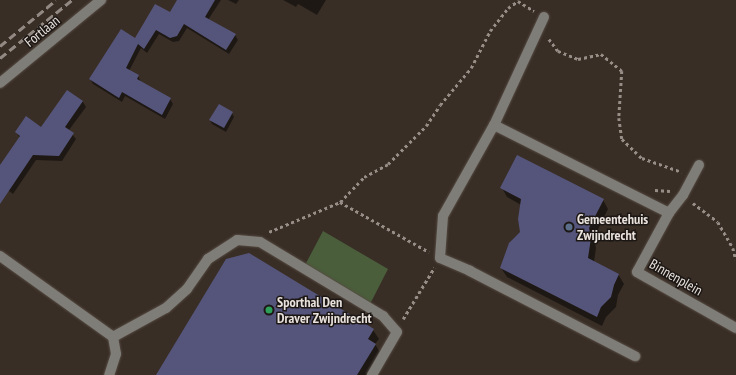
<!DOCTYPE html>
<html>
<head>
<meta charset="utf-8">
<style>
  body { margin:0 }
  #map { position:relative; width:736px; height:375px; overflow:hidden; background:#392e26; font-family:"PT Sans Narrow",sans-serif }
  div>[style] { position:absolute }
  .green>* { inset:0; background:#4a5e3b }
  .shadow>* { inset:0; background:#0007 }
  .building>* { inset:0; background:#55557c }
  .path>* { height:2.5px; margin-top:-1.25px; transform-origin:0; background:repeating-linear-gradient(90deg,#978e88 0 3px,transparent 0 6px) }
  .roads { filter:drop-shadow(0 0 1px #554b43) drop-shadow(0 0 1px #554b43) }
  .minor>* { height:10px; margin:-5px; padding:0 5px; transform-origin:5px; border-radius:5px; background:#7f7d77 }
  .rail>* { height:3px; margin-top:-1.5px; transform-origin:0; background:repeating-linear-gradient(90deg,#928983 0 8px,transparent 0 12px) }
  .dots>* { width:11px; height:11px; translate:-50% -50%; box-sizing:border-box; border:2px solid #1c1714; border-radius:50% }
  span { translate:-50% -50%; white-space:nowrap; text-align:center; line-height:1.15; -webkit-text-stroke:3px #1c1714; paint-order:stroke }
  .street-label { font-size:14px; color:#e8e1dc }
  .poi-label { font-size:14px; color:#e8e1dc; font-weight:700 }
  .left { translate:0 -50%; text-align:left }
</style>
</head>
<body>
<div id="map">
  <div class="green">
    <div style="clip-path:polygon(323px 231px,388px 269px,369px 306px,304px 267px)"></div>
  </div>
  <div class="shadow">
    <div style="clip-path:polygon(178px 0,221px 0,208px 20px,235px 35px,238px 40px,229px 54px,187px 28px,179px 41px,173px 42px,159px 34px,147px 53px,141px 48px,129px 71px,138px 76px,141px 82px,170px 99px,173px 104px,165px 119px,125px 96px,122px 102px,93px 84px,90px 79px,135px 39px,171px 13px)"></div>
    <div style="clip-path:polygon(228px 0,239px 0,236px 4px)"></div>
    <div style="clip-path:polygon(283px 0,326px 0,317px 15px,298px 4px,296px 7px)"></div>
    <div style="clip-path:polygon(67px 91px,83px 102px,86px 107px,69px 130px,76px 139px,62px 161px,36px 160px,13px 194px,0 184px,0 166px,20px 138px,16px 132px,42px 128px)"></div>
    <div style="clip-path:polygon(232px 113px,234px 117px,226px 132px,212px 124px,210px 120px)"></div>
    <div style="clip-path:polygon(502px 188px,603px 200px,608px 209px,594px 238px,596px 248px,594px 262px,618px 274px,624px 284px,618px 295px,616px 307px,606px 317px,602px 326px,507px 277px,501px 268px,508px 247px,513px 239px,521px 232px,521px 205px,507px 197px)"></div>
    <div style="clip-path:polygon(373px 330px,379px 339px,375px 344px,381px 354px,368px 375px,157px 375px)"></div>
  </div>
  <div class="building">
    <div style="clip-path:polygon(177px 0,215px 0,205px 17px,236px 34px,226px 50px,184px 24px,177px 36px,170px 38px,156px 30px,144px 49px,138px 44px,126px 68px,139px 75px,137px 79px,171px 98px,162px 115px,122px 92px,119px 98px,89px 79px,121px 29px,135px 38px,155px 4px,170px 12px)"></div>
    <div style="clip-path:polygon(67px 90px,83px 101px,65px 127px,74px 133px,59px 156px,33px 155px,0 204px,0 165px,20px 136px,15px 132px,26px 116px,41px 127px)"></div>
    <div style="clip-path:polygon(219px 104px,233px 112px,224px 128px,209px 120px)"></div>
    <div style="clip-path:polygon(517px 155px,604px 199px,589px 228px,591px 238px,588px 258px,619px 274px,614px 285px,611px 297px,601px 307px,597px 317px,500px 268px,509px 243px,520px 232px,518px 219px,521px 199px,500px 188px)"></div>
    <div style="clip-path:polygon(249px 253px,374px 329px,368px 339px,376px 344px,357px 375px,156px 375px,226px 259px)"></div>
  </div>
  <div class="path">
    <div style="left:549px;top:39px;width:15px;rotate:53deg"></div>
    <div style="left:558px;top:51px;width:22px;rotate:22deg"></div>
    <div style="left:578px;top:59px;width:24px;rotate:-12deg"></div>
    <div style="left:601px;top:54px;width:27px;rotate:39deg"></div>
    <div style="left:622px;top:71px;width:47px;rotate:93.7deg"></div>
    <div style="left:619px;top:118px;width:21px;rotate:82deg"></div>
    <div style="left:622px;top:139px;width:28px;rotate:44deg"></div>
    <div style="left:642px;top:158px;width:42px;rotate:19.3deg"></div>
    <div style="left:655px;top:190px;width:15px;rotate:4deg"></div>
    <div style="left:340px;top:202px;width:102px;rotate:29.3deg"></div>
    <div style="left:693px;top:203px;width:31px;rotate:37deg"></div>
    <div style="left:718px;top:222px;width:30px;rotate:60deg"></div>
    <div style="left:733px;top:248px;width:12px;rotate:76deg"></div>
    <div style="left:269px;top:232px;width:77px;rotate:-22.9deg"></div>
    <div style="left:340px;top:202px;width:35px;rotate:-46deg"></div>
    <div style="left:364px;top:177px;width:27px;rotate:-28deg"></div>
    <div style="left:388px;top:164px;width:54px;rotate:-45deg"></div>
    <div style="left:426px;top:126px;width:25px;rotate:-56deg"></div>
    <div style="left:440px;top:105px;width:48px;rotate:-50deg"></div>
    <div style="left:471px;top:68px;width:42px;rotate:-62.8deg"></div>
    <div style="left:490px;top:31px;width:29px;rotate:-52deg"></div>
    <div style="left:508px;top:8px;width:12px;rotate:-35deg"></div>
    <div style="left:518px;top:1px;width:19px;rotate:32deg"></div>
    <div style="left:403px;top:319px;width:60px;rotate:-58.7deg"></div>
  </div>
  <div class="roads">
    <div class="minor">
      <div style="left:544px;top:17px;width:119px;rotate:114.8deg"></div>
      <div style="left:494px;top:125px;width:104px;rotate:119.3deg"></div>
      <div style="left:443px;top:216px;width:42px;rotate:94.1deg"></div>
      <div style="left:440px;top:258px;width:33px;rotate:23deg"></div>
      <div style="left:470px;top:271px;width:186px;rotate:27.3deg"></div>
      <div style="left:0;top:83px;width:131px;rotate:-39.4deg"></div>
      <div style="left:494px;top:125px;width:196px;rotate:26.7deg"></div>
      <div style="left:699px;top:165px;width:34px;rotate:118deg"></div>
      <div style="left:683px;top:195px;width:23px;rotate:128deg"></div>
      <div style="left:669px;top:213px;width:67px;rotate:118.5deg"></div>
      <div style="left:637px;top:272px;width:114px;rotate:29.5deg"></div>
      <div style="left:0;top:256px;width:139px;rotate:35.6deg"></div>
      <div style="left:113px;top:337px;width:17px;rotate:80deg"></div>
      <div style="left:116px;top:354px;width:22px;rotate:108deg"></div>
      <div style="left:113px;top:337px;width:60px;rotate:-28.7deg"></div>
      <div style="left:166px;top:308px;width:28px;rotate:-42deg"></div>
      <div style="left:187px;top:289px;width:37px;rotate:-55deg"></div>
      <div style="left:208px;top:259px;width:35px;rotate:-33deg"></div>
      <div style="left:237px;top:240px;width:23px;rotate:5deg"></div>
      <div style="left:260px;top:242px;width:144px;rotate:31deg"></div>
      <div style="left:383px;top:316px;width:21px;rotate:49deg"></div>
      <div style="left:397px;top:332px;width:50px;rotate:120.2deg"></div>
    </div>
  </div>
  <div class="rail">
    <div style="left:0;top:46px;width:72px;rotate:-39.4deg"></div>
    <div style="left:0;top:58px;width:92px;rotate:-38.9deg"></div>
  </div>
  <div class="dots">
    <div style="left:569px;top:227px;background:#5c6f8a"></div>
    <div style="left:269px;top:310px;background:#2e9e5b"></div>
  </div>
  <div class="street-label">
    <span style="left:42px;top:31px;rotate:-39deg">Fortlaan</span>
    <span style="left:676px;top:277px;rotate:30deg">Binnenplein</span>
  </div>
  <div class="poi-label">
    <span class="left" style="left:577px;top:227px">Gemeentehuis<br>Zwijndrecht</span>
    <span class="left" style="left:277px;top:310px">Sporthal Den<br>Draver Zwijndrecht</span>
  </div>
</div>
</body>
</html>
